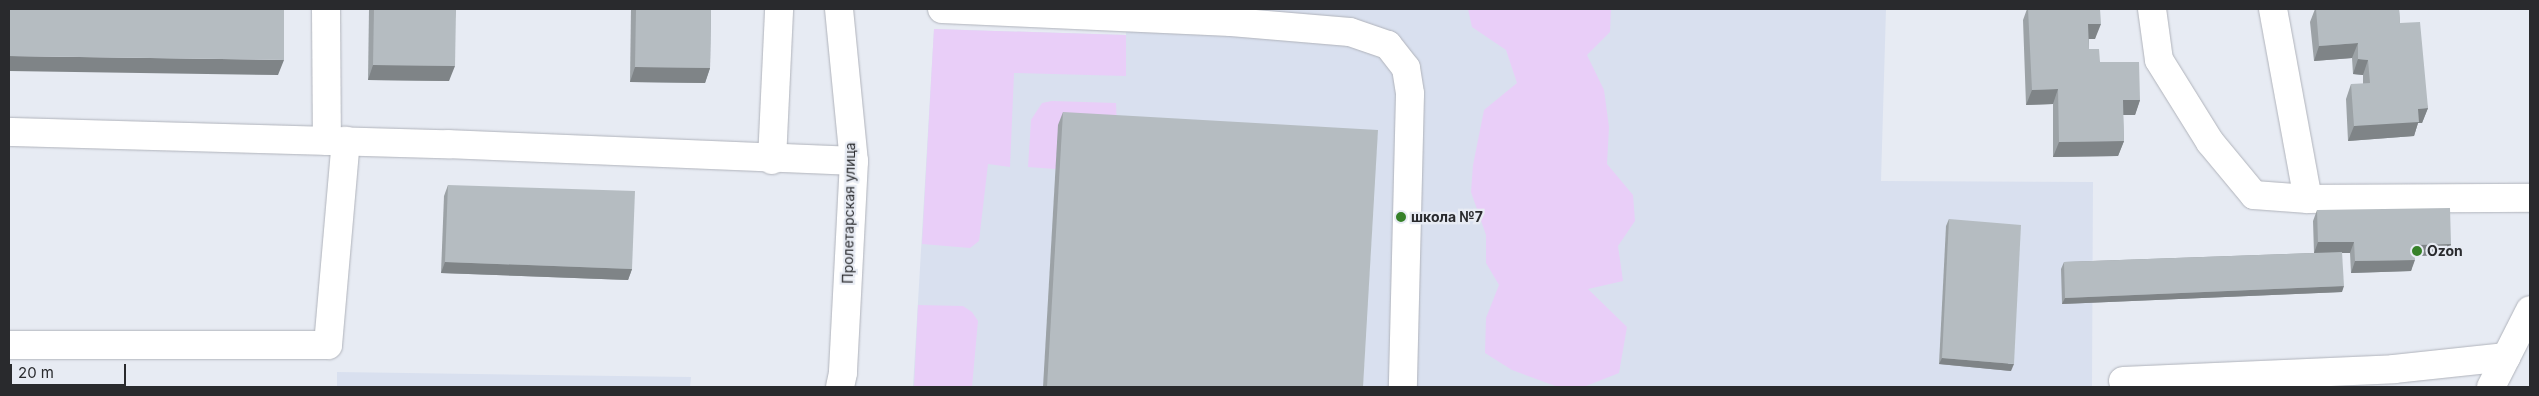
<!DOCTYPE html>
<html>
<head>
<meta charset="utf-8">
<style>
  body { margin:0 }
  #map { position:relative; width:2539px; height:396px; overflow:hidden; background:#e7ebf3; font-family:Inter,sans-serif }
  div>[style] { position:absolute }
  .built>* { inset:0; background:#d9e0ef }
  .green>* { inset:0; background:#e9cef8 }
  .roads { filter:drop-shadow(0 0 1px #b0b3bb) drop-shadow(0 0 1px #b0b3bb) }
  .minor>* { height:28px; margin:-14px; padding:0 14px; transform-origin:14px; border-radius:14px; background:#fff }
  .wall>* { inset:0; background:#9ca2a6 }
  .shaded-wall>* { inset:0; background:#7f8487 }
  .building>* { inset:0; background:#b5bcc1 }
  .dots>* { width:14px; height:14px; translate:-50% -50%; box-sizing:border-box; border:2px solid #e7ebf3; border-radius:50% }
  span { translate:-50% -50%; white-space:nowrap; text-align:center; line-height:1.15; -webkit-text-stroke:4.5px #e7ebf3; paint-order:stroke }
  .street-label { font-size:14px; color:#292a2d }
  .poi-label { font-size:14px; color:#292a2d; font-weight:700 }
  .left { translate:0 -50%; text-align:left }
  .frame { position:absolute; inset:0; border:10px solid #292a2d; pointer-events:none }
  .scale { position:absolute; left:10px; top:364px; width:116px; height:22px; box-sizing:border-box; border:2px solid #292a2d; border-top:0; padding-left:6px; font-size:15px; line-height:18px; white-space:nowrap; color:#292a2d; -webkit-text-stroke:4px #e7ebf3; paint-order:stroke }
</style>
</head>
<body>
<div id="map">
  <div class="built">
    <div style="clip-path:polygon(1127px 9px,1886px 9px,1881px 181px,2093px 182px,2092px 387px,913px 387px,934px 29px,1126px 35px)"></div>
    <div style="clip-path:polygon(337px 372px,691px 377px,690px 387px,337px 387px)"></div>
  </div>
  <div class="green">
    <div style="clip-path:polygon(1468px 9px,1611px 9px,1610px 32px,1587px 55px,1604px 90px,1609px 127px,1607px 164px,1633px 195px,1635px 221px,1618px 246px,1623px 281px,1588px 289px,1627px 327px,1619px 373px,1586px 386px,1558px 387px,1512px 370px,1485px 353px,1486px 318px,1499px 285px,1486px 263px,1486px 235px,1471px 192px,1473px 165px,1484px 110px,1517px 83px,1506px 50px,1472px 27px)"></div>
    <div style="clip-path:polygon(934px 29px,1126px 35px,1126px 76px,1014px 73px,1010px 167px,988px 164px,979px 241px,970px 248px,922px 244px)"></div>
    <div style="clip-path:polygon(1052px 101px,1116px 103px,1117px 129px,1055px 169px,1028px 167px,1031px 120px,1042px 103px)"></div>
    <div style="clip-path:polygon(918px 305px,963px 306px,972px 312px,978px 321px,972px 387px,914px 387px)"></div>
  </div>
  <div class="roads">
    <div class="minor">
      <div style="left:326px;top:9px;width:132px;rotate:89.6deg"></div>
      <div style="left:839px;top:9px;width:153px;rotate:84.4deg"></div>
      <div style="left:854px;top:161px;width:212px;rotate:93deg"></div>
      <div style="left:843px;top:373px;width:14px;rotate:102deg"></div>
      <div style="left:942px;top:9px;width:289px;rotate:2.6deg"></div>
      <div style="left:1231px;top:22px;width:119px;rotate:4.8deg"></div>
      <div style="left:1350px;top:32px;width:40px;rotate:18.9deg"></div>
      <div style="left:1388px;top:45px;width:29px;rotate:52deg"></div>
      <div style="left:1406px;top:68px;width:26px;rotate:81deg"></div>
      <div style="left:1410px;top:94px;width:293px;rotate:91.4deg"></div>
      <div style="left:2152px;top:9px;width:51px;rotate:82.2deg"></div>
      <div style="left:2159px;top:60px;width:97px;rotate:58.1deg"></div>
      <div style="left:2210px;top:142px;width:69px;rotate:50.3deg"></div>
      <div style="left:2254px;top:195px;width:54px;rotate:4.2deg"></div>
      <div style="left:2308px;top:199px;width:222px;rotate:-0.3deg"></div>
      <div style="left:2273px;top:9px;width:193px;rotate:79.6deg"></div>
      <div style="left:9px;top:132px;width:439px;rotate:1.6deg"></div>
      <div style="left:448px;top:144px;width:406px;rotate:2.4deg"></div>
      <div style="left:772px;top:160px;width:151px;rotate:-87.3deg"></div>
      <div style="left:9px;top:345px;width:319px"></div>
      <div style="left:328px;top:345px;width:205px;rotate:-85deg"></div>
      <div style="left:2123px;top:381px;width:271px;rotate:-2.5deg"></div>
      <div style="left:2394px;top:369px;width:113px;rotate:-6.1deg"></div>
      <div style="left:2491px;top:387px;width:86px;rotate:-63.1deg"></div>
    </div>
  </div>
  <div class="wall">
    <div style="clip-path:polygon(369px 9px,456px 9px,449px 81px,368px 80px)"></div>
    <div style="clip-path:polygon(631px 9px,711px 9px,710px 68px,705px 83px,630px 82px)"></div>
    <div style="clip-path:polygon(2027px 9px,2100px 9px,2095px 39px,2089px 39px,2089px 49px,2100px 62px,2140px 100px,2135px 115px,2123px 115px,2124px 141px,2118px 156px,2053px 157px,2053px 104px,2026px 105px,2023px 20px)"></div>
    <div style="clip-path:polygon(2315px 9px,2399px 9px,2400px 23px,2428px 108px,2422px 123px,2418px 123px,2414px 136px,2348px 141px,2346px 99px,2351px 84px,2363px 84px,2363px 75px,2353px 74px,2352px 58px,2314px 61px,2310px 22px)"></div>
    <div style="clip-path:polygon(1063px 112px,1363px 387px,1043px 387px,1058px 125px)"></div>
    <div style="clip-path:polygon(448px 185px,632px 269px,628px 280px,441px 273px,444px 196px)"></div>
    <div style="clip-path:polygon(2317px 210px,2451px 244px,2447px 255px,2415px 256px,2411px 271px,2351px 273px,2350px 253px,2342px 253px,2342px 292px,2062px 304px,2061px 269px,2064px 262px,2314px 253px,2313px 221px)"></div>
    <div style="clip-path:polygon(1949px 219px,2011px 371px,1939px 364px,1946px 226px)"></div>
  </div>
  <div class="shaded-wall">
    <div style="clip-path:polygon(2088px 24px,2101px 24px,2095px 39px,2083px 39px)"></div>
    <div style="clip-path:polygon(2358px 43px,2352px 58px,2314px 61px,2319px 46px)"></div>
    <div style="clip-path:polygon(9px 56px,284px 60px,278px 75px,9px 71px)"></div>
    <div style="clip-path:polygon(2358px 59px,2368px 60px,2363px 75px,2353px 74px)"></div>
    <div style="clip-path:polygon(373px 65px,455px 66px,449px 81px,368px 80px)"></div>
    <div style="clip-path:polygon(635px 67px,710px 68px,705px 83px,630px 82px)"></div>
    <div style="clip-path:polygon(2058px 89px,2053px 104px,2026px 105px,2032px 90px)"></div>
    <div style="clip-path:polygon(2123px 100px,2140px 100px,2135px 115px,2117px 115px)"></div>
    <div style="clip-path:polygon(2428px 108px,2422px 123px,2418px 123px,2414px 136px,2348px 141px,2354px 126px,2418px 109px)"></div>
    <div style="clip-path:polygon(2124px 141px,2118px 156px,2053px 157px,2059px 142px)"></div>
    <div style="clip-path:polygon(2318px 242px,2354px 242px,2350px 253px,2314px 253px)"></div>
    <div style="clip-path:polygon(2451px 244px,2447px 255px,2411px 256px,2415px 245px)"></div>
    <div style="clip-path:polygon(2415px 260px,2411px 271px,2351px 273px,2355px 261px)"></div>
    <div style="clip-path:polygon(445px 262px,632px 269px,628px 280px,441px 273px)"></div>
    <div style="clip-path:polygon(2344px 286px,2342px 292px,2062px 304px,2065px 298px)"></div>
    <div style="clip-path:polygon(1942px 358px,2014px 364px,2011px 371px,1939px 364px)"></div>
  </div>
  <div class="building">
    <div style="clip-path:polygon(9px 9px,284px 9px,284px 60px,9px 56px)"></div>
    <div style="clip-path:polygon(374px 9px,456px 9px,455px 66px,373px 65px)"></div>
    <div style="clip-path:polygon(636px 9px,711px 9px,710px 68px,635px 67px)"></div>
    <div style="clip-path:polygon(2028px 9px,2100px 9px,2101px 24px,2088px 24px,2089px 49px,2099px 49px,2100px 62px,2139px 62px,2140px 100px,2123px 100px,2124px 141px,2059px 142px,2058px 89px,2032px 90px)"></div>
    <div style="clip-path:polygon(2316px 9px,2399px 9px,2400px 23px,2420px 22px,2428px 108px,2418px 109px,2419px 122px,2354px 126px,2351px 84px,2370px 83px,2368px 60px,2358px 59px,2358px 43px,2319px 46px)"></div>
    <div style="clip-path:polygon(1063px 112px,1378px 130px,1363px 387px,1047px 387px)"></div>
    <div style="clip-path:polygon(448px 185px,635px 191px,632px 269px,445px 262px)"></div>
    <div style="clip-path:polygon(2450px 208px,2451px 244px,2415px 245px,2415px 260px,2355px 261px,2354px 242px,2318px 242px,2317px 210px)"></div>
    <div style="clip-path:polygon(1949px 219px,2021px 225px,2014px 364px,1942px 358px)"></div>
    <div style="clip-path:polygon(2342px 252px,2344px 286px,2065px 298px,2064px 262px)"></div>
  </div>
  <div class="dots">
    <div style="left:1401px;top:217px;background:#368129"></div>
    <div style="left:2417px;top:251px;background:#368129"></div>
  </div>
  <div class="street-label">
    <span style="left:849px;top:213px;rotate:-89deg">Пролетарская улица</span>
  </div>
  <div class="poi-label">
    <span class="left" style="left:1411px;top:217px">школа №7</span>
    <span class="left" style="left:2427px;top:251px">Ozon</span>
  </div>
  <div class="frame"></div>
  <div class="scale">20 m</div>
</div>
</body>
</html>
